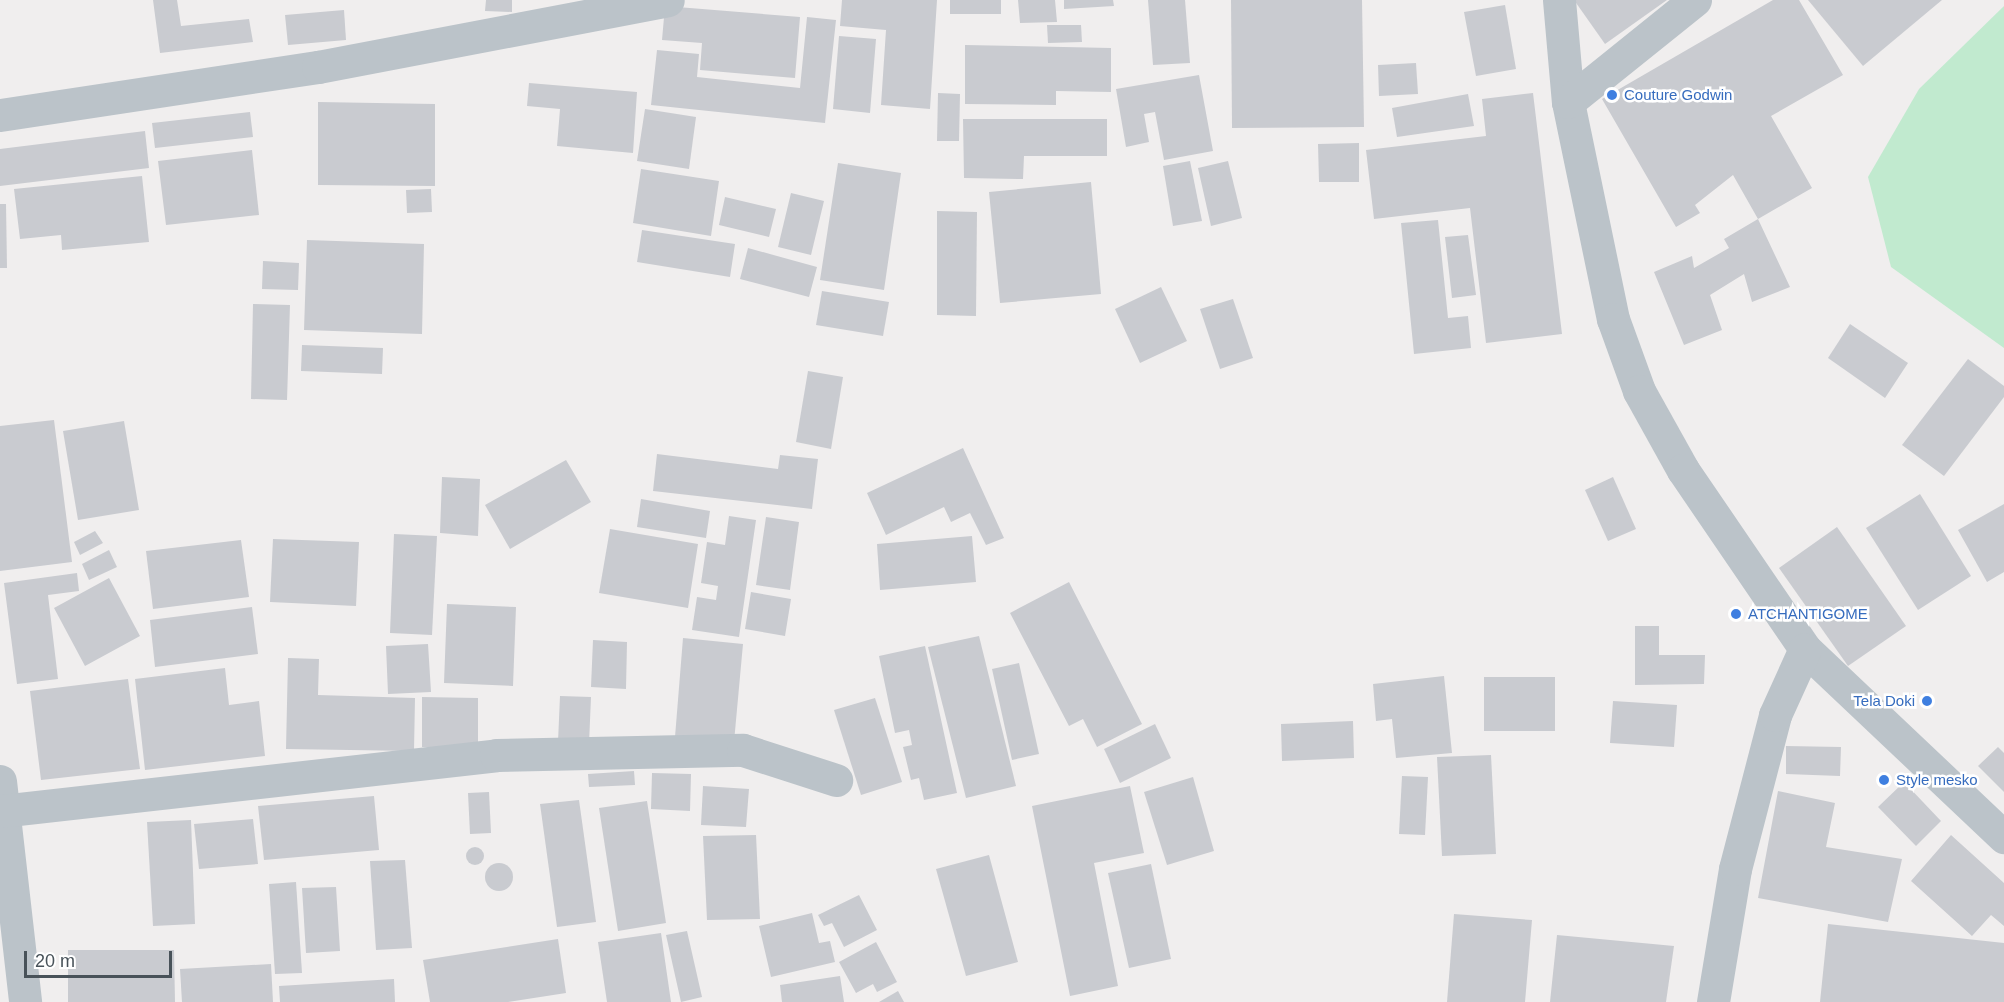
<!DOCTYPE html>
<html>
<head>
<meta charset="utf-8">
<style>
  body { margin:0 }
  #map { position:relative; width:2004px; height:1002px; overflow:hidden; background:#f0eeee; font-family:Helvetica,sans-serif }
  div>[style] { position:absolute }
  .green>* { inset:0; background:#c1eacf }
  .building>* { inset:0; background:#c9cbd0 }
  .round { border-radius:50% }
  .minor>* { height:33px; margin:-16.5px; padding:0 16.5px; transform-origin:16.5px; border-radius:16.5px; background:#bbc3c9 }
  .dots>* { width:16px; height:16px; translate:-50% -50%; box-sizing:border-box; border:3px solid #fff; border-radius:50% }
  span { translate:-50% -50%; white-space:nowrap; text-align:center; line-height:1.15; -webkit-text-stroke:5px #fff; paint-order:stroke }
  .shop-label { font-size:15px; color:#366cbe }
  .left { translate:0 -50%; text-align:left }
  .right { translate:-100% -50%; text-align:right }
  .scale { position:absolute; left:24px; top:951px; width:148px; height:27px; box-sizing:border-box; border:3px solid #485259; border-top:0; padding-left:8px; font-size:18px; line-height:21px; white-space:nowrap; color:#485259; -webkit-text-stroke:4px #fff; paint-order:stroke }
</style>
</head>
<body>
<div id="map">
  <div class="green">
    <div style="clip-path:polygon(2004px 6px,2004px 348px,1891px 267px,1868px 177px,1919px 89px)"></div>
  </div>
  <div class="building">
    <div style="clip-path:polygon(153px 0,177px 0,181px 26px,249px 19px,253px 42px,160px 53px)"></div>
    <div style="clip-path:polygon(486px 0,512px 0,512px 12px,485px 11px)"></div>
    <div style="clip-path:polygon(842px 0,937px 0,930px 109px,881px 105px,886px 30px,840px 26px)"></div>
    <div style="clip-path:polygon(950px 0,1001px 0,1001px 14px,950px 14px)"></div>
    <div style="clip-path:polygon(1018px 0,1055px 0,1057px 22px,1020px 23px)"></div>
    <div style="clip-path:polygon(1064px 0,1113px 0,1114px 6px,1064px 9px)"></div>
    <div style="clip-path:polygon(1148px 0,1185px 0,1190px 63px,1153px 65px)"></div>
    <div style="clip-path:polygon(1231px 0,1362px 0,1364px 127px,1232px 128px)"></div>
    <div style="clip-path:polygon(1574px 0,1667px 0,1605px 44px)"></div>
    <div style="clip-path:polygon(1773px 0,1799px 0,1843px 75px,1771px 116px,1812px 188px,1758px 219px,1790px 287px,1752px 302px,1744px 274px,1710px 295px,1722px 330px,1684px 345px,1654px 272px,1692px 256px,1694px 268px,1729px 248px,1724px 239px,1758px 219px,1733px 175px,1695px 205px,1700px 213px,1676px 227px,1602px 99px)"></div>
    <div style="clip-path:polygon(1808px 0,1942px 0,1863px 66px)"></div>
    <div style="clip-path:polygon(1505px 5px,1516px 69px,1476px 76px,1464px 12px)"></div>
    <div style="clip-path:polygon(665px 6px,800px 17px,795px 78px,700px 70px,702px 43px,662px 40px)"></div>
    <div style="clip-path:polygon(344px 10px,346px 40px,288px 45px,285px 15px)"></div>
    <div style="clip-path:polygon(807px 17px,836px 20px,825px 123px,651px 105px,657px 50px,699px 54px,697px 77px,800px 88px)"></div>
    <div style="clip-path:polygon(1047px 25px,1081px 25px,1082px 42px,1048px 43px)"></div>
    <div style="clip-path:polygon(839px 36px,876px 39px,870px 113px,833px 109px)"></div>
    <div style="clip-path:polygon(965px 45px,1111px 48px,1111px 92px,1056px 91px,1056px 105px,965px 104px)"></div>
    <div style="clip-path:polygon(1416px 63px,1418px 94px,1379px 96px,1378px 65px)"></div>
    <div style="clip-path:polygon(1199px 75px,1213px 151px,1164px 160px,1155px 112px,1144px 114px,1149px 142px,1126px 147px,1116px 89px)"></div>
    <div style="clip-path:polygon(529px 83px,637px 92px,633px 153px,557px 146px,560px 109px,527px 106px)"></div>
    <div style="clip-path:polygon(938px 93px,960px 94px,959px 141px,937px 141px)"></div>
    <div style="clip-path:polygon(1533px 93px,1562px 334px,1486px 343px,1470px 208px,1374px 219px,1366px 150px,1486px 136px,1482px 99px)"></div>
    <div style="clip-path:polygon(1468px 94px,1474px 126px,1397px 137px,1392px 108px)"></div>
    <div style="clip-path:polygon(318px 102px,435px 104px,435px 186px,318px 185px)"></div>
    <div style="clip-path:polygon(645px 109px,696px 117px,689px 169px,637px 161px)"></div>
    <div style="clip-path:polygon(250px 112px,253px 137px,155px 148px,152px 123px)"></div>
    <div style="clip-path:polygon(963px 119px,1107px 119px,1107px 156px,1024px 156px,1023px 179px,964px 178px)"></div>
    <div style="clip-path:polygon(145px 131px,149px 168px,0 186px,0 149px)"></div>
    <div style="clip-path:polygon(1359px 143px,1359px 182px,1319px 182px,1318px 144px)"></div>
    <div style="clip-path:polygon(252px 150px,259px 215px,166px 225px,158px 161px)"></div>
    <div style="clip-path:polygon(1190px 161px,1202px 221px,1173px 226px,1163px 166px)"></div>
    <div style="clip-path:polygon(1228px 161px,1242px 218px,1211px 226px,1198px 168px)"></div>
    <div style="clip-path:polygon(838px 163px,901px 173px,884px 290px,820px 280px)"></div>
    <div style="clip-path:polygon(641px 169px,719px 181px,711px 236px,633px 223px)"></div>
    <div style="clip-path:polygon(142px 176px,149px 242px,62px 250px,61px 235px,20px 239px,14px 189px)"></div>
    <div style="clip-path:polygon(1091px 182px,1101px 294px,1000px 303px,989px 192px)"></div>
    <div style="clip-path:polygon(431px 189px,432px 212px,407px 213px,406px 190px)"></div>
    <div style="clip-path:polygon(791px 193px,824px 201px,811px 255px,778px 247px)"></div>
    <div style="clip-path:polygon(725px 197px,776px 209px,769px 237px,719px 225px)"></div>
    <div style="clip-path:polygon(0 204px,6px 204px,7px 268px,0 268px)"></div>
    <div style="clip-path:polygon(937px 211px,977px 212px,976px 316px,937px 315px)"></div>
    <div style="clip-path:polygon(1438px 220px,1448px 318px,1468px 316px,1471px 348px,1414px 354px,1401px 223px)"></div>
    <div style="clip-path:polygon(642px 230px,735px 244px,730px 277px,637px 262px)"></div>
    <div style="clip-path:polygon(1468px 235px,1476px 295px,1452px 298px,1445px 237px)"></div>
    <div style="clip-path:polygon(307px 240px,424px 244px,422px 334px,304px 330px)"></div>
    <div style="clip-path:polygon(748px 248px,817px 267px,809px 297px,740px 279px)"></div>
    <div style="clip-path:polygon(263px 261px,299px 263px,298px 290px,262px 289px)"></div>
    <div style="clip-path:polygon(1161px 287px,1187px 341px,1140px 363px,1115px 309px)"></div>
    <div style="clip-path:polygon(822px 291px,889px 302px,883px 336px,816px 325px)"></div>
    <div style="clip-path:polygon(1233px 299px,1253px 358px,1220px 369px,1200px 309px)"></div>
    <div style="clip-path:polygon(253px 304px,290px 305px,287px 400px,251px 399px)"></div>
    <div style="clip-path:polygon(1850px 324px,1908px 363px,1885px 398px,1828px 358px)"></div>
    <div style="clip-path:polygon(302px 345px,383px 348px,382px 374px,301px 371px)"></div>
    <div style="clip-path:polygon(1968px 359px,2004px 386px,2004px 397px,1944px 476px,1902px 445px)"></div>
    <div style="clip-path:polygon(808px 371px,843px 377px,831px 449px,796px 442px)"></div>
    <div style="clip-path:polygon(54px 420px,72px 562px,0 571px,0 426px)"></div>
    <div style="clip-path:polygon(124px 421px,139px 510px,78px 520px,63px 431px)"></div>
    <div style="clip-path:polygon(963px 448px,1004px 538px,986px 545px,970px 513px,951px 522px,944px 507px,886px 535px,867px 493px)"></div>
    <div style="clip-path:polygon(657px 454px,778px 469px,780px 455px,818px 459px,812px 509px,653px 491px)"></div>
    <div style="clip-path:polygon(566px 460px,591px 502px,510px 549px,485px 505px)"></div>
    <div style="clip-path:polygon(442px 477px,480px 479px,478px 536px,440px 533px)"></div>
    <div style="clip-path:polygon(1613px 477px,1636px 529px,1608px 541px,1585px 490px)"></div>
    <div style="clip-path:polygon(1920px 494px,1971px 576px,1918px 610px,1866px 528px)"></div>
    <div style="clip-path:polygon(641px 499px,710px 511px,706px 538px,637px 527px)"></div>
    <div style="clip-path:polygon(2004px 504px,2004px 572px,1987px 582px,1958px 530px)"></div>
    <div style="clip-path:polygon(729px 516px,756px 520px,739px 637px,692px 630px,697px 597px,716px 600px,718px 586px,701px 583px,707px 542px,725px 545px)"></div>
    <div style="clip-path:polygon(766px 517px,799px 522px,790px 590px,756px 585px)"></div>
    <div style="clip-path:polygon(1837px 527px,1906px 626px,1848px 666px,1779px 568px)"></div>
    <div style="clip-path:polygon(610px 529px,698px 544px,688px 608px,599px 593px)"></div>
    <div style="clip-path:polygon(95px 531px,103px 543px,80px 555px,74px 542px)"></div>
    <div style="clip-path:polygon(394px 534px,437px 536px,432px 635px,390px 633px)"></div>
    <div style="clip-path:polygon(972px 536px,976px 582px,880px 590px,877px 544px)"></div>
    <div style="clip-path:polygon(273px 539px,359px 542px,356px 606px,270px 602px)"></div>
    <div style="clip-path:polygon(241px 540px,249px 597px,153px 609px,146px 551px)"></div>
    <div style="clip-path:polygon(109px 550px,117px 567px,89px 580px,82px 564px)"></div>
    <div style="clip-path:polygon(77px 573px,79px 591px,48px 595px,58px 679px,17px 684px,4px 583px)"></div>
    <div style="clip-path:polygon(109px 578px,140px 636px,85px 666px,54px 608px)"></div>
    <div style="clip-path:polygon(1069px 582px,1142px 724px,1097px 747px,1083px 719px,1069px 726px,1010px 613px)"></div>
    <div style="clip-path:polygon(751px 592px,791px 599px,785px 636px,745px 629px)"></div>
    <div style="clip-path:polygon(447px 604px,516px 607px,513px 686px,444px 683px)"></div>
    <div style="clip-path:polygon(252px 607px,258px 654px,155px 667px,150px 620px)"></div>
    <div style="clip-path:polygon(1635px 626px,1659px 626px,1659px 655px,1705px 655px,1704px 684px,1635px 685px)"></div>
    <div style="clip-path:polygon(979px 636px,1016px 786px,966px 798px,928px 647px)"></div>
    <div style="clip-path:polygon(683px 638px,743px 644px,734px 742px,675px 737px)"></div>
    <div style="clip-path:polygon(593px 640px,627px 642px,626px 689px,591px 687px)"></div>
    <div style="clip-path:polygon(428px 644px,431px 692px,388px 694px,386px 646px)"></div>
    <div style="clip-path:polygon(925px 646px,957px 793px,924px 800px,919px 778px,911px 780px,903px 747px,912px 745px,909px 730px,895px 733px,879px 656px)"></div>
    <div style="clip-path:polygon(288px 658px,319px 659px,318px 695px,415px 698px,414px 751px,286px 749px)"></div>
    <div style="clip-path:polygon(1019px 663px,1039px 754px,1012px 760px,992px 669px)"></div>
    <div style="clip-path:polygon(225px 668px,229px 705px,259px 701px,265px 756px,145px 770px,135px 679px)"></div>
    <div style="clip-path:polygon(1444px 676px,1452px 753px,1396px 758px,1392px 719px,1376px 721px,1373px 684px)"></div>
    <div style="clip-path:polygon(1484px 677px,1555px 677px,1555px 731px,1484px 731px)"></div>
    <div style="clip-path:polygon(128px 679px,140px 769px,41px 780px,30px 691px)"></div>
    <div style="clip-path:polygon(560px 696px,591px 697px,589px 744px,558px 742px)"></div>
    <div style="clip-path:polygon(422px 697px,478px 698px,478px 748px,422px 747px)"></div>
    <div style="clip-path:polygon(875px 698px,902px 782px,861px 795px,834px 710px)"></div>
    <div style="clip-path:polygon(1613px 701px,1677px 705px,1674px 747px,1610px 743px)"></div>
    <div style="clip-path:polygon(1353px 721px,1354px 758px,1282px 761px,1281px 724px)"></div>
    <div style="clip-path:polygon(1155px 724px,1171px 758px,1120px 783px,1104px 749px)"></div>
    <div style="clip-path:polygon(1786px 746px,1841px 747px,1840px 776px,1786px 774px)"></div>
    <div style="clip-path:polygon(1998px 747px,2004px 753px,2004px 792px,1978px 766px)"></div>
    <div style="clip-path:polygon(1491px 755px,1496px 854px,1442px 856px,1437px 757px)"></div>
    <div style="clip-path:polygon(634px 771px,635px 785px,589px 787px,588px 774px)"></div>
    <div style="clip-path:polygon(652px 773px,691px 774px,690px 811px,651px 809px)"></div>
    <div style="clip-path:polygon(1402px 776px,1428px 777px,1425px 835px,1399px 834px)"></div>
    <div style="clip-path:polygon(1193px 777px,1214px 851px,1167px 865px,1144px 792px)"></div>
    <div style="clip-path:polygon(1904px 782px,1941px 821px,1916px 846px,1878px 807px)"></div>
    <div style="clip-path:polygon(703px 786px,749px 789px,746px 827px,701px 825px)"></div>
    <div style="clip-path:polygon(1130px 786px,1144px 853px,1094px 863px,1118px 986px,1070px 996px,1032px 806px)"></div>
    <div style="clip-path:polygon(1778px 791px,1835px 803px,1826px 847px,1902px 859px,1888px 922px,1758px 898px)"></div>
    <div style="clip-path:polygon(489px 792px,491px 833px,470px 834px,468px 793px)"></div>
    <div style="clip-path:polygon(374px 796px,379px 850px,264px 860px,258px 806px)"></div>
    <div style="clip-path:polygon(579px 800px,596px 922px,557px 927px,540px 804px)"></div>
    <div style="clip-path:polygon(647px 801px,666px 923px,618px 931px,599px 808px)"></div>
    <div style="clip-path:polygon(253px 819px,258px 864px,199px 869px,194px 824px)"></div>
    <div style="clip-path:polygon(191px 820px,195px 924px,153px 926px,147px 822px)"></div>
    <div style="clip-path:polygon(756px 835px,760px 919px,707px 920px,703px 836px)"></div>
    <div style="clip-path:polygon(1951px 835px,2004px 883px,2004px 926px,1991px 915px,1972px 936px,1911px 881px)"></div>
    <div class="round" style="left:466px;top:847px;width:18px;height:18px"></div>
    <div style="clip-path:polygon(989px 855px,1018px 962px,966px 976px,936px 869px)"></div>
    <div style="clip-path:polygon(405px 860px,412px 948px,376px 950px,370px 861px)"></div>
    <div class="round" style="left:485px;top:863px;width:28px;height:28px"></div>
    <div style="clip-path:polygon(1151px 864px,1171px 959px,1129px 968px,1108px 873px)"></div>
    <div style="clip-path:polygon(296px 882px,302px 973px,275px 974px,269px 884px)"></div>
    <div style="clip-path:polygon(336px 887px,340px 951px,306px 953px,302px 888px)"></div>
    <div style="clip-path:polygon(859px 895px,877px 930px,844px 947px,832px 923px,824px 926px,818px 915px)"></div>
    <div style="clip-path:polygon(812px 913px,819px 943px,830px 941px,835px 962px,771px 977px,759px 926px)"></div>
    <div style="clip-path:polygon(1454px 914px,1532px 920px,1525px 1002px,1447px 1002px)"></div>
    <div style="clip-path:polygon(1828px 924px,2004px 943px,2004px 1002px,1820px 1002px)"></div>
    <div style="clip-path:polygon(687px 931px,702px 997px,681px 1002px,666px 935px)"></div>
    <div style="clip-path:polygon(661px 933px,671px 1002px,607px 1002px,598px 942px)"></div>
    <div style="clip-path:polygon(1557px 935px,1674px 946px,1666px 1002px,1550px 1002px)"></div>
    <div style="clip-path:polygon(558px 939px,566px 993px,508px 1002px,430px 1002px,423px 960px)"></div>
    <div style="clip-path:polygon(876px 942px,897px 982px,877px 992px,873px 984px,856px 993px,839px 962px)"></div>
    <div style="clip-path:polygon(68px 950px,174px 950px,175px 1002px,68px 1002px)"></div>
    <div style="clip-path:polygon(271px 964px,273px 1002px,182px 1002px,180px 969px)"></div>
    <div style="clip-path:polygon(840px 976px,844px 1002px,782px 1002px,780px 985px)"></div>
    <div style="clip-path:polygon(394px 979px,395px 1002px,280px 1002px,279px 986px)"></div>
    <div style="clip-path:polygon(898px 991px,904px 1002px,879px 1002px)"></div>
  </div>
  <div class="minor">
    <div style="left:1559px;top:0;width:102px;rotate:85deg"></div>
    <div style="left:1568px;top:102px;width:222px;rotate:78.3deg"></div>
    <div style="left:1613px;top:319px;width:77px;rotate:70.1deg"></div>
    <div style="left:1639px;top:391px;width:90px;rotate:60.9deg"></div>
    <div style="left:1683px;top:470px;width:217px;rotate:55.7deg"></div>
    <div style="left:1805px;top:649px;width:274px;rotate:43.4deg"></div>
    <div style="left:1568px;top:102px;width:163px;rotate:-38.8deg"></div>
    <div style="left:0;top:115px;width:322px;rotate:-8.6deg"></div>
    <div style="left:318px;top:67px;width:356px;rotate:-10.8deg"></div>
    <div style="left:0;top:781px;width:222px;rotate:83.5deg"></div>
    <div style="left:0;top:811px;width:499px;rotate:-6.4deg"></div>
    <div style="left:496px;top:755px;width:247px;rotate:-1.2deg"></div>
    <div style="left:743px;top:750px;width:98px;rotate:17.9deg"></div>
    <div style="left:1713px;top:1002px;width:135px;rotate:-80.6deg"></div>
    <div style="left:1735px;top:869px;width:159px;rotate:-75.4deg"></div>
    <div style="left:1775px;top:715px;width:72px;rotate:-65.6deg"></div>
  </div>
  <div class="dots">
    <div style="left:1612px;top:95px;background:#3f7fe0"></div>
    <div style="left:1736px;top:614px;background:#3f7fe0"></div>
    <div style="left:1927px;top:701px;background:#3f7fe0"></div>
    <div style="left:1884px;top:780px;background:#3f7fe0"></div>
  </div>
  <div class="shop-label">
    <span class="left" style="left:1624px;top:95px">Couture Godwin</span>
    <span class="left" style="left:1748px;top:614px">ATCHANTIGOME</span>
    <span class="right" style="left:1915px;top:701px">Tela Doki</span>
    <span class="left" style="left:1896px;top:780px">Style mesko</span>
  </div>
  <div class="scale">20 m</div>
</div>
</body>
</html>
